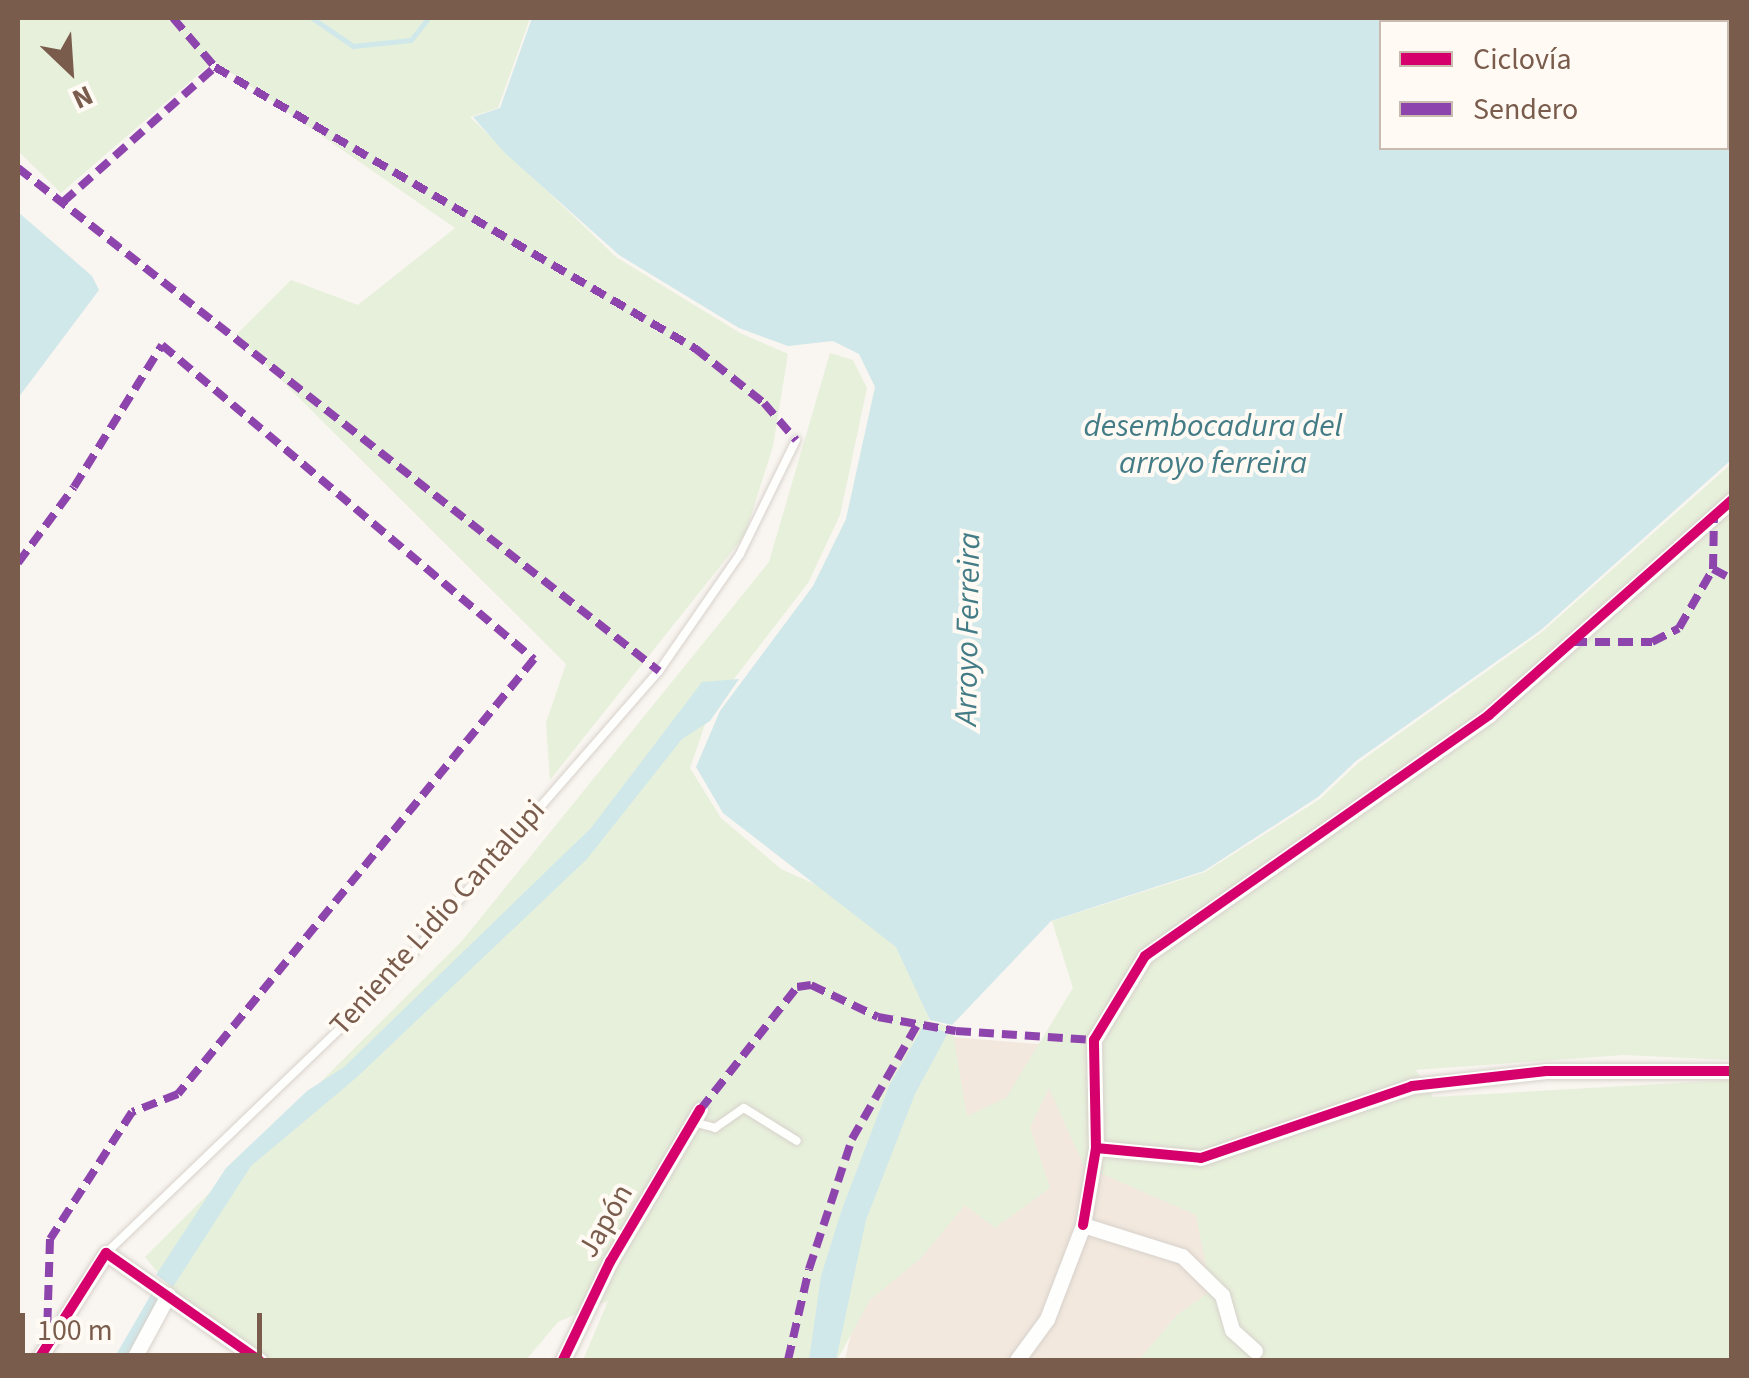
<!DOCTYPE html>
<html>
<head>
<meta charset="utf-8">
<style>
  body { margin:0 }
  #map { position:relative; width:1749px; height:1378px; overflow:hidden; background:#f9f5f0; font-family:"Source Sans 3",sans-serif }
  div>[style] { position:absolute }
  .residential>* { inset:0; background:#f2e8de }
  .green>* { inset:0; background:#e7f0db }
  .water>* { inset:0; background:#d0e8ea }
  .stream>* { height:5px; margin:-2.5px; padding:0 2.5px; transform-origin:2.5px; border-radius:2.5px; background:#d0e8ea }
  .roads { filter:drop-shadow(0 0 2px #d7d1cb) drop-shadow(0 0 2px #d7d1cb) }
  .service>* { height:8px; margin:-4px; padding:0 4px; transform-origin:4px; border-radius:4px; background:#fefefd }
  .minor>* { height:15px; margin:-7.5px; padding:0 7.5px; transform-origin:7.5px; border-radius:7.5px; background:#fefefd }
  .quiet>* { height:8px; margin-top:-4px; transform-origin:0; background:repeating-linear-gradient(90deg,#8e44ad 0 15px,transparent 0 23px) }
  .cycleway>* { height:10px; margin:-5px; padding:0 5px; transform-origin:5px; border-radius:5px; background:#d6006c }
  span { translate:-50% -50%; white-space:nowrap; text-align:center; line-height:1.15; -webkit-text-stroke:8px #fffaf3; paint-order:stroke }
  .street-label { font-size:30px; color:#7a5c4d }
  .water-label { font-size:32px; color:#437c86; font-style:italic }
  .frame { position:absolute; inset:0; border:20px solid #7a5c4d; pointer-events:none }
  .legend { position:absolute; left:1379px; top:20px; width:350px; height:130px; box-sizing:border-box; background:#fffaf3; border:2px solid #cabbb1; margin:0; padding:12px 18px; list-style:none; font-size:30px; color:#7a5c4d }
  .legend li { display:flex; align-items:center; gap:20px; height:50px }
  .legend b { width:50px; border:2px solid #cabbb1 }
  .north { position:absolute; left:20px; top:20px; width:100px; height:100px; -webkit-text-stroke:8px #fffaf3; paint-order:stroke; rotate:155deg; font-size:28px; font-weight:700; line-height:40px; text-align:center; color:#7a5c4d }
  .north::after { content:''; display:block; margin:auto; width:35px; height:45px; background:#7a5c4d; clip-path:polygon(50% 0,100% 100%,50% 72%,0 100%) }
  .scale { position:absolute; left:20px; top:1313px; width:242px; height:45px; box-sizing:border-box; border:5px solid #7a5c4d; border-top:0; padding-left:12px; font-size:30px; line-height:35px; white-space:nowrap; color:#7a5c4d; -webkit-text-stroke:8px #fffaf3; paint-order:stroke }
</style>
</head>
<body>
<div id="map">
  <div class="residential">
    <div style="clip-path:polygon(952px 1037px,1062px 1046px,1208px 1171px,1251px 1360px,845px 1360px,877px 1216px)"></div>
  </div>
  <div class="green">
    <div style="clip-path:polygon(18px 18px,530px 18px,498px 108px,470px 117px,616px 257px,740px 333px,788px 354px,773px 446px,745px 535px,550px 780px,546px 723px,566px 664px,236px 335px,291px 280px,358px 305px,455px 228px,214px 61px,61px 193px,18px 151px)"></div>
    <div style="clip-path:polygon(830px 353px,853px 360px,867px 388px,840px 515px,808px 583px,710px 710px,690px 768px,721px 818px,781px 869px,859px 904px,901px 936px,923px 985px,929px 1021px,952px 1027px,967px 1116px,1006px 1098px,1073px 988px,1052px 921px,1205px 872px,1320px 799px,1358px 763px,1542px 632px,1731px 464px,1731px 1060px,1624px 1055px,1416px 1070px,1433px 1097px,1731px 1080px,1731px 1360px,1139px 1360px,1177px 1315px,1211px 1291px,1196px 1215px,1084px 1166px,1049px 1088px,1030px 1127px,1050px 1188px,995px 1228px,965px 1205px,921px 1258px,870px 1300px,837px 1360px,583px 1360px,608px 1301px,558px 1322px,526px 1360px,262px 1360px,213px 1340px,145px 1257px,462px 941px,769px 562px)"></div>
  </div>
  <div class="water">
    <div style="clip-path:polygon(evenodd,532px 18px,1731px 18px,1731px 460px,1541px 630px,1356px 761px,1318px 797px,1204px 871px,1051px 921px,952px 1025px,930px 1020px,896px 947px,723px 813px,696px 767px,720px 711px,813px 586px,846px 519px,875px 387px,859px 354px,833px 341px,788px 346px,739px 328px,619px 255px,505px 153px,473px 117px,500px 108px,532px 18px,1382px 22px,1726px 22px,1726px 148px,1382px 148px,1382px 22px)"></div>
    <div style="clip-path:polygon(18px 212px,92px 276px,99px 290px,18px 398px)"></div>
    <div style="clip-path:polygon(739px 679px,710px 721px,682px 739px,587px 859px,356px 1078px,251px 1166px,173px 1287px,156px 1275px,226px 1168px,307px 1091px,344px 1067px,591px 828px,702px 682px)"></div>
    <div style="clip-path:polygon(924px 1025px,948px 1033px,915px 1094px,866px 1220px,836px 1360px,809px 1360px,821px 1276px,842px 1209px,889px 1086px)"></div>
    <div style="clip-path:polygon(153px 1291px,161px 1299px,130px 1360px,113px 1360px)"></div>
  </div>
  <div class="stream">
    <div style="left:312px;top:18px;width:50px;rotate:34.3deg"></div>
    <div style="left:353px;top:46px;width:58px;rotate:-5.9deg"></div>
    <div style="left:411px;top:40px;width:28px;rotate:-52deg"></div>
  </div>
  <div class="roads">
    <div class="service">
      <div style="left:693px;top:1122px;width:23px;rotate:15deg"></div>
      <div style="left:715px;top:1128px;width:35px;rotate:-35deg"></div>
      <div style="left:744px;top:1108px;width:62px;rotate:31.9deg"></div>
      <div style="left:106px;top:1253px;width:385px;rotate:-43.8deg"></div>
      <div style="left:384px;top:986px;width:418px;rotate:-48.9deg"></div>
      <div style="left:659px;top:671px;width:142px;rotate:-55.3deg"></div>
      <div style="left:740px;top:554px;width:127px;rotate:-63.8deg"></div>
    </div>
    <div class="minor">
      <div style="left:1096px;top:1148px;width:105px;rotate:5.4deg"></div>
      <div style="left:1201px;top:1158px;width:223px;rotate:-18.8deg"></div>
      <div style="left:1412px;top:1086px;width:135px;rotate:-6.4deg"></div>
      <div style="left:1546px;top:1071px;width:186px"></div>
      <div style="left:1083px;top:1225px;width:78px;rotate:-80.4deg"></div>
      <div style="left:1096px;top:1148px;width:108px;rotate:-91.1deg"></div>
      <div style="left:1094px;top:1040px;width:98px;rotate:-58.7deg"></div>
      <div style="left:1145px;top:956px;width:420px;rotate:-35deg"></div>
      <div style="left:1489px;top:715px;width:324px;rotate:-41.5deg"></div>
      <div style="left:38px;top:1360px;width:127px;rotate:-57.6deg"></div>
      <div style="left:106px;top:1253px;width:187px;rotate:35deg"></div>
      <div style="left:133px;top:1360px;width:74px;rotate:-61.7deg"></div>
      <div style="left:563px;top:1360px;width:109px;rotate:-64.4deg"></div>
      <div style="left:610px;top:1262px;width:177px;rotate:-59.4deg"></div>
      <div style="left:1017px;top:1360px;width:51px;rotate:-53.8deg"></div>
      <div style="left:1047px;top:1319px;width:101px;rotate:-69deg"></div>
      <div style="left:1083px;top:1225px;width:104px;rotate:17.4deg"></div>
      <div style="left:1182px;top:1256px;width:56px;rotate:44.3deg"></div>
      <div style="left:1222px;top:1295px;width:36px;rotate:74deg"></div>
      <div style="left:1232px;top:1330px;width:31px;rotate:42deg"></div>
    </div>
  </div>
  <div class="quiet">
    <div style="left:173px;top:18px;width:65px;rotate:49.4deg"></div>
    <div style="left:18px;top:168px;width:815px;rotate:38.12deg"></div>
    <div style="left:63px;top:202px;width:203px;rotate:-41.6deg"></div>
    <div style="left:215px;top:67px;width:558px;rotate:30.38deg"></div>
    <div style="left:696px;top:349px;width:87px;rotate:38.5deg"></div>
    <div style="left:764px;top:403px;width:49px;rotate:49.1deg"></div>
    <div style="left:18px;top:563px;width:94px;rotate:-53.6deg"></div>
    <div style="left:74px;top:487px;width:167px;rotate:-58.2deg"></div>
    <div style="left:162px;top:345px;width:487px;rotate:40.2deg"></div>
    <div style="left:534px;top:659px;width:562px;rotate:129.3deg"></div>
    <div style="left:178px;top:1094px;width:49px;rotate:158.6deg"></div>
    <div style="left:132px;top:1112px;width:151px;rotate:122.8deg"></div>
    <div style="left:50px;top:1239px;width:98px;rotate:91.8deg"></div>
    <div style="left:1713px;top:569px;width:21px;rotate:28deg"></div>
    <div style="left:1572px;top:642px;width:80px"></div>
    <div style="left:1652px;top:642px;width:30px;rotate:-27deg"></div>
    <div style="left:1679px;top:628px;width:68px;rotate:-60deg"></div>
    <div style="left:1713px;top:569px;width:54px;rotate:-88.9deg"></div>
    <div style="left:700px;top:1110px;width:157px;rotate:-51.7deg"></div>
    <div style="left:797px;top:987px;width:14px;rotate:-8deg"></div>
    <div style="left:811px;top:985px;width:74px;rotate:25.5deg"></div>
    <div style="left:878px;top:1017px;width:79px;rotate:10.2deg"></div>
    <div style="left:956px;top:1031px;width:138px;rotate:3.7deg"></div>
    <div style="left:788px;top:1360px;width:93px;rotate:-77deg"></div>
    <div style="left:809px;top:1269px;width:137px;rotate:-71.7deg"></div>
    <div style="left:852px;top:1139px;width:137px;rotate:-60.3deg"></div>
  </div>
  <div class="cycleway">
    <div style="left:1096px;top:1148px;width:105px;rotate:5.4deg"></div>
    <div style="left:1201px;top:1158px;width:223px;rotate:-18.8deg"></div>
    <div style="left:1412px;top:1086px;width:135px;rotate:-6.4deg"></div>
    <div style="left:1546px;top:1071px;width:186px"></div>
    <div style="left:1083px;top:1225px;width:78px;rotate:-80.4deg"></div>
    <div style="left:1096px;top:1148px;width:108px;rotate:-91.1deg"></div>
    <div style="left:1094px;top:1040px;width:98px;rotate:-58.7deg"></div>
    <div style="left:1145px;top:956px;width:420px;rotate:-35deg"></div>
    <div style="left:1489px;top:715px;width:324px;rotate:-41.5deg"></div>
    <div style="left:38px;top:1360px;width:127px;rotate:-57.6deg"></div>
    <div style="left:106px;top:1253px;width:187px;rotate:35deg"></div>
    <div style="left:563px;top:1360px;width:109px;rotate:-64.4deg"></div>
    <div style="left:610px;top:1262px;width:177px;rotate:-59.4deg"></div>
  </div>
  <div class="street-label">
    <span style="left:438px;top:918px;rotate:-48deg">Teniente Lidio Cantalupi</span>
    <span style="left:606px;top:1221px;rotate:-60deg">Japón</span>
  </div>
  <div class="water-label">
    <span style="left:1213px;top:445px">desembocadura del<br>arroyo ferreira</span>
    <span style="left:968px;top:629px;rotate:-89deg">Arroyo Ferreira</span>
  </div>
  <div class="frame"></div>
  <ul class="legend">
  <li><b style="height:12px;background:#d6006c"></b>Ciclovía</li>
  <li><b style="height:12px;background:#8e44ad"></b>Sendero</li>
  </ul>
  <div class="north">N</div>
  <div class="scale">100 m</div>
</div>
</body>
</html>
